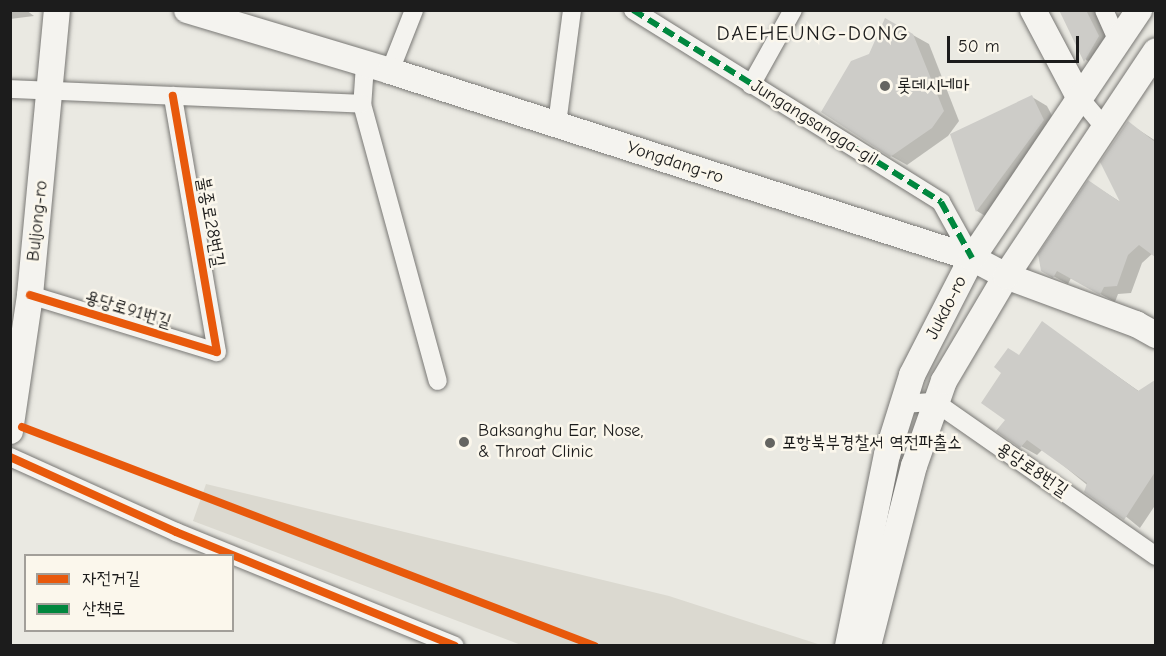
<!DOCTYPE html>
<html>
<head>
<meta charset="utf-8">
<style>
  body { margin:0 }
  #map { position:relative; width:1166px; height:656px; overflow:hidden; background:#eae9e2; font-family:"Comic Neue","Poor Story",sans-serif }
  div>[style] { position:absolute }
  .green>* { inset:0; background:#dbd9d0 }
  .shadow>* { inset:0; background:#0003 }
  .building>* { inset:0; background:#cdccc8 }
  .roads { filter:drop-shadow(0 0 2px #797875) drop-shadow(0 0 2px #797875) }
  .street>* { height:18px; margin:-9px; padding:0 9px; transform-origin:9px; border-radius:9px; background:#f4f3ef }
  .secondary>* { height:26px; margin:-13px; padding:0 13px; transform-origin:13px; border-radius:13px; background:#f4f3ef }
  .quiet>* { height:6px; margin-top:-3px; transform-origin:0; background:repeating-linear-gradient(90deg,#00873e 0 12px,transparent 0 18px) }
  .cycleway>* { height:8px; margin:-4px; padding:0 4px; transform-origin:4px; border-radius:4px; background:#e8590c }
  .dots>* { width:16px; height:16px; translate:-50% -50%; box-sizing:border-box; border:3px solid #fbf7ec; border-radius:50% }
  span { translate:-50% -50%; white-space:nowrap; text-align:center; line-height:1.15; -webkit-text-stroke:5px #fbf7ec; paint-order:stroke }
  .poi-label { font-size:18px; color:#1c1c1c }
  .left { translate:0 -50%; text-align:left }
  .street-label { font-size:18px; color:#1c1c1c }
  .quarter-label { font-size:21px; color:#1c1c1c; letter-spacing:1.5px }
  .frame { position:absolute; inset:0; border:12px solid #1c1c1c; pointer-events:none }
  .legend { position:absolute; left:24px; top:554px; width:210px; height:78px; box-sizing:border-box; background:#fbf7ec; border:2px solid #a29f99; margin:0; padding:8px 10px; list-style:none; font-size:18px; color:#1c1c1c }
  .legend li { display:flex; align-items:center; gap:12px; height:30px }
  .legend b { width:30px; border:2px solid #a29f99 }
  .scale { position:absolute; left:947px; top:36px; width:132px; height:27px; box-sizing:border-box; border:3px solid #1c1c1c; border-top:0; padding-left:8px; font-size:18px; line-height:21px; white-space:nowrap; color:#1c1c1c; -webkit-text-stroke:4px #fbf7ec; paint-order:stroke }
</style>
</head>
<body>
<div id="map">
  <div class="green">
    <div style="clip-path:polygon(206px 484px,669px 596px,821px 645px,521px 645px,193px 521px)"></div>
  </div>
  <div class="shadow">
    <div style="clip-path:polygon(10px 10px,26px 10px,34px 16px,10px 19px)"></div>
    <div style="clip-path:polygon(1061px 10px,1096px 10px,1115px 46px,1101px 69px,1086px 60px)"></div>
    <div style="clip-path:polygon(886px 20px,929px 44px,959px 121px,948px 136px,907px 165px,891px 156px,870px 56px)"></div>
    <div style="clip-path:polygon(1032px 97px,1047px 106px,1059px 129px,992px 220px,977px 211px,952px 135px)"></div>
    <div style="clip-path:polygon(1128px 123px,1156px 141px,1156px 255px,1153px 253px,1142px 263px,1131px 293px,1118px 294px,1115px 302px,1071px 278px,1068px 284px,1042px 270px,1089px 182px,1122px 203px)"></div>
    <div style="clip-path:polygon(1042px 323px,1140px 392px,1151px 385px,1156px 388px,1156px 504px,1140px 528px,1043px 449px,1037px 455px,1021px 446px,1007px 420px,1020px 356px)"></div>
  </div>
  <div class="building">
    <div style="clip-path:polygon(1059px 10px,1086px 10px,1099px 36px,1084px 62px)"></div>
    <div style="clip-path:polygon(885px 18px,913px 34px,944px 111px,932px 128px,890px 157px,821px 112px,851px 61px,869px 54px)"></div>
    <div style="clip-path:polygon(1032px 95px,1044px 120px,976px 212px,950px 134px)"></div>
    <div style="clip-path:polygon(1128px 121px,1155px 142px,1155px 257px,1139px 245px,1128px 255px,1117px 286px,1104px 287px,1100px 295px,1057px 271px,1053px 278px,1041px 271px,1038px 254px,1088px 180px,1120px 202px,1100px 162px)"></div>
    <div style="clip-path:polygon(1042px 321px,1138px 391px,1155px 380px,1155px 472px,1124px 520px,1084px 492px,1087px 483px,1027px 440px,1020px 448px,996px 431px,1005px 420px,981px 403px,1001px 373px,994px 367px,1008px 348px,1019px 355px)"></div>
  </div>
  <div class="roads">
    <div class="street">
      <div style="left:633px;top:10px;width:363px;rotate:31.9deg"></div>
      <div style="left:941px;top:202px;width:64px;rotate:61deg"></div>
      <div style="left:1104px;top:10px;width:35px;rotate:66deg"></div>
      <div style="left:365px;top:65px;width:39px;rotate:94deg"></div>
      <div style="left:362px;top:104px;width:287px;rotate:74.7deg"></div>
      <div style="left:390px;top:71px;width:66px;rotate:-68.5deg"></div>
      <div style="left:751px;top:85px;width:86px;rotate:-60.8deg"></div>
      <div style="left:10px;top:89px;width:352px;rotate:2.4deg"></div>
      <div style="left:1079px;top:97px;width:39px;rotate:50deg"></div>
      <div style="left:557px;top:124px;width:115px;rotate:-82.5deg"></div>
      <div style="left:30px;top:295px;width:195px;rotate:17deg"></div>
      <div style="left:217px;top:352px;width:260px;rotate:-99.8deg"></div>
      <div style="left:903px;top:404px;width:32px;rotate:-4deg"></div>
      <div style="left:935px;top:402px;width:269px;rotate:34.9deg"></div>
      <div style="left:10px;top:457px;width:182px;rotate:24.3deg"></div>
      <div style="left:176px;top:532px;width:301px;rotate:22.2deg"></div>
    </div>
    <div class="secondary">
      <div style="left:187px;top:10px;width:212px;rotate:16.7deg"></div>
      <div style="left:390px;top:71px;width:611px;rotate:17.81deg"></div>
      <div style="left:972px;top:258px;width:38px;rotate:28deg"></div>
      <div style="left:1006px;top:276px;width:139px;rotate:20.3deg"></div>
      <div style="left:1136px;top:324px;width:23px;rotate:29deg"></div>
      <div style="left:1033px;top:10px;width:98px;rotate:62.1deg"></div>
      <div style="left:10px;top:431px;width:137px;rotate:-81.6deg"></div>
      <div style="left:30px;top:295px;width:286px;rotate:-84.6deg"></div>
      <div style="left:848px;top:646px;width:195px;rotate:-78.5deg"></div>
      <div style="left:887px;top:455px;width:84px;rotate:-72.6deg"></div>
      <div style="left:912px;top:375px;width:131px;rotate:-62.9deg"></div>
      <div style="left:972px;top:258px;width:299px;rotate:-56deg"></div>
      <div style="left:868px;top:646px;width:186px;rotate:-75.7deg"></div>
      <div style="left:914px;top:466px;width:90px;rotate:-70.6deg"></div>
      <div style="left:944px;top:381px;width:122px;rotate:-59.4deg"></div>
      <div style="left:1006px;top:276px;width:270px;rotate:-56.3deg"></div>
    </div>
  </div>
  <div class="quiet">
    <div style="left:633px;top:10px;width:363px;rotate:31.9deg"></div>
    <div style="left:941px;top:202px;width:64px;rotate:61deg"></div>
  </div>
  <div class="cycleway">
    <div style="left:30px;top:295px;width:195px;rotate:17deg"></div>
    <div style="left:217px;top:352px;width:260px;rotate:-99.8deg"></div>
    <div style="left:22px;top:427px;width:613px;rotate:20.92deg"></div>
    <div style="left:10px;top:457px;width:182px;rotate:24.3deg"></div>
    <div style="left:176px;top:532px;width:301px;rotate:22.2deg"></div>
  </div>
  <div class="dots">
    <div style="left:885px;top:86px;background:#646461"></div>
    <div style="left:464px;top:442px;background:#646461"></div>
    <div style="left:770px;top:443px;background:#646461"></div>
  </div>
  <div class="poi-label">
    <span class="left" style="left:897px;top:86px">롯데시네마</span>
    <span class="left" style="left:478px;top:442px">Baksanghu Ear, Nose,<br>&amp; Throat Clinic</span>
    <span class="left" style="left:782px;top:443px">포항북부경찰서 역전파출소</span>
  </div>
  <div class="street-label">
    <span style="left:814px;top:123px;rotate:32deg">Jungangsangga-gil</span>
    <span style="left:675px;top:163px;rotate:18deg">Yongdang-ro</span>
    <span style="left:38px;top:221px;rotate:-84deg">Buljong-ro</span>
    <span style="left:210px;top:222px;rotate:80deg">불종로28번길</span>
    <span style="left:947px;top:308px;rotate:-63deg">Jukdo-ro</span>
    <span style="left:128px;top:310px;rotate:17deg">용당로91번길</span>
    <span style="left:1032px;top:470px;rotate:34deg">용당로8번길</span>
  </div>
  <div class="quarter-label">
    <span style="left:813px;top:33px">DAEHEUNG-DONG</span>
  </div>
  <div class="frame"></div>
  <ul class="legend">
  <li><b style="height:8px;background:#e8590c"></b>자전거길</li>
  <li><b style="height:8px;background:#00873e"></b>산책로</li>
  </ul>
  <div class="scale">50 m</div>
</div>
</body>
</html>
